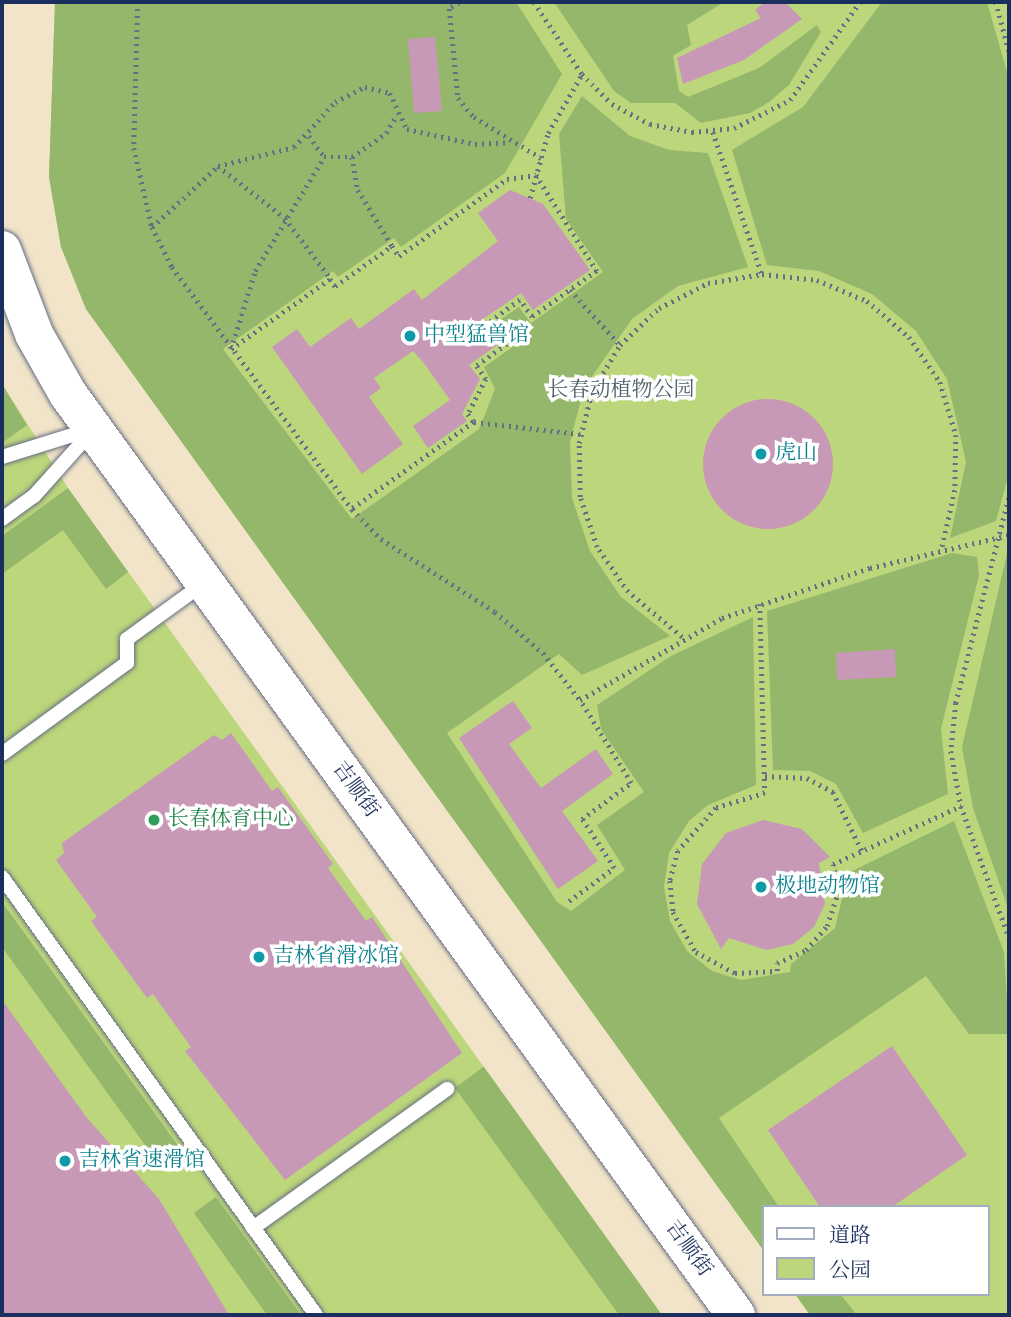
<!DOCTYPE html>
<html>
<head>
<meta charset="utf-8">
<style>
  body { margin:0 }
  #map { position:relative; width:1011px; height:1317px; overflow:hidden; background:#f1e4c8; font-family:"IM FELL English","Noto Serif SC",serif }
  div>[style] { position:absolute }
  .green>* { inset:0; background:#bcd67b }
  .forest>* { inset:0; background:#95b76b }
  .building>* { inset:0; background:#c799b7 }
  .round { border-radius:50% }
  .path>* { height:4.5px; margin-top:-2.25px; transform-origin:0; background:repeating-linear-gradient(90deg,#666e83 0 2px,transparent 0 7px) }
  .roads { filter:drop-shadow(0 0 2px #666e83) drop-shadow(0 0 2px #666e83) }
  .service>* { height:14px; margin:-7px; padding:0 7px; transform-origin:7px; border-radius:7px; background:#fff }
  .secondary>* { height:38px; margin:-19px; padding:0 19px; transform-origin:19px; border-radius:19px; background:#fff }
  .dots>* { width:19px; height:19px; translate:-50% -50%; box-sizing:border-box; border:4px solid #fff; border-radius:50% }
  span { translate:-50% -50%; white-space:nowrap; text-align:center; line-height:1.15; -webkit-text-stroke:7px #fff; paint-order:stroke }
  .culture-label { font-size:21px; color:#0d838f }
  .left { translate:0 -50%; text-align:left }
  .park-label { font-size:21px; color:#4b6167 }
  .street-label { font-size:21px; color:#1b2f5e }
  .leisure-label { font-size:21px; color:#27864d }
  .frame { position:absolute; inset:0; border:4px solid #1b2f5e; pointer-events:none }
  .legend { position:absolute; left:762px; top:1205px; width:228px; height:91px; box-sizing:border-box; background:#fff; border:2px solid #a4acbf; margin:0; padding:9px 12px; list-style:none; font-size:21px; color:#1b2f5e }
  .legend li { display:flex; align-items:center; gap:14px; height:35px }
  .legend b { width:35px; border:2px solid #a4acbf }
</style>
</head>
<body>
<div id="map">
  <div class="green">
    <div style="clip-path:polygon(55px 2px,1009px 2px,1009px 1315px,810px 1315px,795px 1294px,988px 1294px,988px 1207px,764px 1207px,764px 1251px,86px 309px,61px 247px,49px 177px)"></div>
    <div style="clip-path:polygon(2px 384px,68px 488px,662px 1315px,2px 1315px)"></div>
  </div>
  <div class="forest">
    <div style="clip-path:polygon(55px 2px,516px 2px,562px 74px,505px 173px,401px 247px,394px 238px,338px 277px,333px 271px,223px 349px,352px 519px,479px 429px,495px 389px,484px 367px,514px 346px,497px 322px,519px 307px,531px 323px,603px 272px,566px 219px,559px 134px,582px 96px,630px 136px,669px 150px,708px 153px,748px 267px,678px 286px,632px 319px,584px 388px,570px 442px,572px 498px,590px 551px,621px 597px,670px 636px,582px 675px,559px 654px,447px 733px,557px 902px,571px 911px,625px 870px,597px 825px,644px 792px,601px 729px,597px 705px,671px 656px,753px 617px,756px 785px,708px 805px,689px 821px,669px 853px,664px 887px,670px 921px,687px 951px,712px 971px,741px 980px,790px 972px,791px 964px,835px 928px,848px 873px,954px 821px,1004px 952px,1009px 1034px,969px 1034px,926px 976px,719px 1118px,779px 1207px,764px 1207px,764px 1251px,86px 309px,61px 247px,49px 177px)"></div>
    <div style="clip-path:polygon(554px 2px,724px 2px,687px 25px,691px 45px,673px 56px,679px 91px,688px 97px,759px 68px,817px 25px,821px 32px,789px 85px,769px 102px,750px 113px,701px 123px,675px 103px,631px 103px,614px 91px)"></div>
    <div style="clip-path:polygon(882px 2px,987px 2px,1009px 79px,1009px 473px,996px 521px,950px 538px,966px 462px,947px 379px,916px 331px,872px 294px,819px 271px,767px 265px,732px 150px,803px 107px)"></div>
    <div style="clip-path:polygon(2px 384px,27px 425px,2px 443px)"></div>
    <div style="clip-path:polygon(68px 488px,128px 572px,106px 589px,63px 530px,2px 574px,2px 536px)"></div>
    <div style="clip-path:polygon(1009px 545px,1009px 911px,973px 808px,962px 747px)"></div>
    <div style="clip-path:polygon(952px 553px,977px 557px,979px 575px,941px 729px,948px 794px,863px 833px,836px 784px,810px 771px,773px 770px,767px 611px)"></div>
    <div style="clip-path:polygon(2px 902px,179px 1147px,158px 1163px,2px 947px)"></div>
    <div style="clip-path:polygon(483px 1067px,484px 1067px,662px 1315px,619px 1315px,455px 1088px)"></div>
    <div style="clip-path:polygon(216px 1197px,301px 1315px,267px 1315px,194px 1213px)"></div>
    <div style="clip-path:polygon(795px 1294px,840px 1294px,857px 1315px,810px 1315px)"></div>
  </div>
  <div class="building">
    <div style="clip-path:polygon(765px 2px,785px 2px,802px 19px,744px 60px,683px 84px,677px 58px,761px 18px,755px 10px)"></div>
    <div style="clip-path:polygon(435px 37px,442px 111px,414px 113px,408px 39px)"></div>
    <div style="clip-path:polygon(510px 190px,543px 204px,590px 270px,533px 310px,521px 293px,483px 319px,500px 343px,469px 365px,480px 379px,462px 414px,467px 421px,428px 448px,413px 426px,450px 400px,423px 362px,413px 351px,374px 378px,381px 388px,369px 397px,403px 444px,362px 474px,272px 347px,297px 329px,310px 347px,351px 318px,359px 329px,414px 289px,422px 300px,498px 241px,478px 213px)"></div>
    <div class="round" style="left:703px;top:399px;width:130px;height:130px"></div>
    <div style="clip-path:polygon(895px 649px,896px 677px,837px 680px,836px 653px)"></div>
    <div style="clip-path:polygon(513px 701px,532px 728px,509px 744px,541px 788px,596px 749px,613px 774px,562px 811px,598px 861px,558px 889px,459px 738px)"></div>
    <div style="clip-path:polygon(231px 733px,272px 791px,278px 787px,333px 864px,328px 868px,366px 921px,372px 917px,462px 1053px,285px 1180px,185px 1051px,191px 1047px,153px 994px,147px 998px,91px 921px,97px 917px,56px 860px,64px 853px,62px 843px,214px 735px,222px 740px)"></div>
    <div style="clip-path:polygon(763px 820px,802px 829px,830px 857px,819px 863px,825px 904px,814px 927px,793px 944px,766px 950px,729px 938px,721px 949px,697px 904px,702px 864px,726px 833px)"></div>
    <div style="clip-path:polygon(2px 1000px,87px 1118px,159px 1199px,229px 1315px,2px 1315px)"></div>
    <div style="clip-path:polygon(892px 1046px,967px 1155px,892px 1207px,820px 1207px,768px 1130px)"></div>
  </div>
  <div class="path">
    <div style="left:138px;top:2px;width:146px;rotate:91.6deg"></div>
    <div style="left:134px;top:148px;width:81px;rotate:77.2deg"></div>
    <div style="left:152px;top:227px;width:45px;rotate:63.4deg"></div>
    <div style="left:172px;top:267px;width:302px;rotate:53.4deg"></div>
    <div style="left:352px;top:509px;width:42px;rotate:46deg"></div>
    <div style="left:381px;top:539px;width:135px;rotate:32.6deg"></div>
    <div style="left:495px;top:612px;width:63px;rotate:40.5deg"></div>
    <div style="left:543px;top:653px;width:60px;rotate:51.8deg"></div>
    <div style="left:580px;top:700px;width:164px;rotate:-30deg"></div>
    <div style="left:722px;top:618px;width:156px;rotate:-18.7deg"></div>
    <div style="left:870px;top:568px;width:143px;rotate:-13.4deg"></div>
    <div style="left:449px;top:2px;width:96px;rotate:84.6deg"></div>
    <div style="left:458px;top:98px;width:25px;rotate:50deg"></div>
    <div style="left:474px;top:117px;width:79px;rotate:31.5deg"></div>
    <div style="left:534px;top:2px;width:87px;rotate:56.3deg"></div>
    <div style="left:582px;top:74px;width:42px;rotate:45deg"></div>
    <div style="left:612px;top:104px;width:43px;rotate:27.8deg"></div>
    <div style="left:650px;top:124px;width:43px;rotate:10.8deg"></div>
    <div style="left:692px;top:132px;width:42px;rotate:-5.4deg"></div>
    <div style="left:734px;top:128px;width:63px;rotate:-26.6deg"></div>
    <div style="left:790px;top:100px;width:120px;rotate:-54.5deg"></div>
    <div style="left:996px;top:2px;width:51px;rotate:75.1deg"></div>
    <div style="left:451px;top:7px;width:9px;rotate:-32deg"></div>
    <div style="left:713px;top:132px;width:150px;rotate:71deg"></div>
    <div style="left:309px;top:136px;width:26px;rotate:54deg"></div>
    <div style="left:324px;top:157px;width:28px"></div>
    <div style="left:352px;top:157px;width:42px;rotate:-35.2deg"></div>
    <div style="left:386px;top:133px;width:21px;rotate:-59deg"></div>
    <div style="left:352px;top:157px;width:34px;rotate:80deg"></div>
    <div style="left:358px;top:190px;width:66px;rotate:58.7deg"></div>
    <div style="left:218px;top:166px;width:85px;rotate:37.8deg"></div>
    <div style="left:285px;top:218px;width:75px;rotate:53.1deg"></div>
    <div style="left:530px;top:198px;width:67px;rotate:-74.5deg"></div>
    <div style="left:548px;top:133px;width:68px;rotate:-60deg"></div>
    <div style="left:152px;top:227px;width:90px;rotate:-42.7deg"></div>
    <div style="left:218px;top:166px;width:78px;rotate:-14deg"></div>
    <div style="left:294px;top:147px;width:61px;rotate:-47.7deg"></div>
    <div style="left:335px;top:102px;width:34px;rotate:-27deg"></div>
    <div style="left:365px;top:87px;width:26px;rotate:13deg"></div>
    <div style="left:390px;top:93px;width:40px;rotate:65deg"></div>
    <div style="left:407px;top:129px;width:70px;rotate:12.4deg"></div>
    <div style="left:475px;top:144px;width:34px;rotate:-3deg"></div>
    <div style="left:570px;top:290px;width:74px;rotate:47.7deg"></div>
    <div style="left:231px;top:349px;width:121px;rotate:-35.3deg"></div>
    <div style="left:330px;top:279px;width:9px;rotate:54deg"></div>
    <div style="left:335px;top:286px;width:70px;rotate:-35.1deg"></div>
    <div style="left:392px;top:246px;width:12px;rotate:55deg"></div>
    <div style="left:399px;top:256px;width:133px;rotate:-35.5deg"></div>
    <div style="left:507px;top:179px;width:29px;rotate:-8deg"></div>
    <div style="left:536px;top:175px;width:114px;rotate:57.6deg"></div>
    <div style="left:597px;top:271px;width:80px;rotate:144.7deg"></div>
    <div style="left:532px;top:317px;width:21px;rotate:-125deg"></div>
    <div style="left:520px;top:300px;width:36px;rotate:144deg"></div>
    <div style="left:491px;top:321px;width:28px;rotate:55deg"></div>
    <div style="left:507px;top:344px;width:37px;rotate:144deg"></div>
    <div style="left:477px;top:366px;width:16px;rotate:55deg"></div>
    <div style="left:486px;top:379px;width:39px;rotate:117deg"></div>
    <div style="left:468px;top:414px;width:10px;rotate:53deg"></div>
    <div style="left:474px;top:422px;width:150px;rotate:144.5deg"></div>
    <div style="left:231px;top:349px;width:82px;rotate:-72.9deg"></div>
    <div style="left:255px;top:271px;width:133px;rotate:-58.8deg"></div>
    <div style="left:474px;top:422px;width:107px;rotate:6.5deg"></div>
    <div style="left:1009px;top:498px;width:212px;rotate:104.5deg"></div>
    <div style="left:956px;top:703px;width:48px;rotate:95.9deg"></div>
    <div style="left:951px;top:751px;width:56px;rotate:79.7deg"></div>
    <div style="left:961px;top:806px;width:140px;rotate:69.9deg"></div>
    <div style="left:760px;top:604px;width:189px;rotate:88.5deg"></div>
    <div style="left:765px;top:793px;width:51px;rotate:163deg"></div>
    <div style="left:716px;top:808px;width:57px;rotate:131.5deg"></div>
    <div style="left:678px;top:851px;width:31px;rotate:105deg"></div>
    <div style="left:670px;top:881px;width:31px;rotate:84deg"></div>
    <div style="left:673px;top:912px;width:46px;rotate:60.1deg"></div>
    <div style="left:696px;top:952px;width:44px;rotate:28.3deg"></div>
    <div style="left:735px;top:973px;width:42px;rotate:-2.7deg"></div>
    <div style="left:777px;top:971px;width:8px;rotate:-90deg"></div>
    <div style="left:777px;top:963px;width:32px;rotate:-24deg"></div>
    <div style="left:806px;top:950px;width:32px;rotate:-49deg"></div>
    <div style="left:827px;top:926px;width:35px;rotate:-72deg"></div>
    <div style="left:838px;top:893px;width:29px;rotate:-100deg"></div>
    <div style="left:833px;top:864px;width:141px;rotate:-24.4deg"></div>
    <div style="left:682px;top:637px;width:70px;rotate:-140.2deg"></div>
    <div style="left:628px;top:592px;width:55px;rotate:-124.6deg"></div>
    <div style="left:597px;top:547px;width:53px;rotate:-108.8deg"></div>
    <div style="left:580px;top:497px;width:54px;rotate:-91.1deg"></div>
    <div style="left:579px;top:443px;width:54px;rotate:-76deg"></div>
    <div style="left:592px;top:391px;width:54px;rotate:-58.7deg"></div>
    <div style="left:620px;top:345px;width:54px;rotate:-43.5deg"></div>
    <div style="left:659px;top:308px;width:55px;rotate:-27deg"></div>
    <div style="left:708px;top:283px;width:55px;rotate:-9.5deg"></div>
    <div style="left:762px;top:274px;width:55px;rotate:6.2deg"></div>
    <div style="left:817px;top:280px;width:54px;rotate:22.8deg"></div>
    <div style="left:867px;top:301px;width:55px;rotate:40.6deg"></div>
    <div style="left:909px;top:337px;width:55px;rotate:55.4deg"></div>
    <div style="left:940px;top:382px;width:55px;rotate:73.2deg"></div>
    <div style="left:956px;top:435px;width:55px;rotate:91deg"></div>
    <div style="left:955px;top:490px;width:59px;rotate:102.6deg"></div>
    <div style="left:765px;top:776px;width:42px;rotate:2.7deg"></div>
    <div style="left:807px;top:778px;width:30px;rotate:28deg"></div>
    <div style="left:833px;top:792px;width:66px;rotate:63.8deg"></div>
    <div style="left:569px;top:901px;width:56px;rotate:-36.3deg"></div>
    <div style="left:614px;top:868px;width:59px;rotate:-123.1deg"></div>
    <div style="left:582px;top:819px;width:61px;rotate:-36.3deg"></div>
    <div style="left:631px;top:783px;width:97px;rotate:-121.6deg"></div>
  </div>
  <div class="roads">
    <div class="service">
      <div style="left:2px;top:457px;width:94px;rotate:-17.3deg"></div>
      <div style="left:2px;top:519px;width:39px;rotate:-36deg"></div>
      <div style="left:34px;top:496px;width:89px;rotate:-48.2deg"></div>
      <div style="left:2px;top:754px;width:155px;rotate:-36.1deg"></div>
      <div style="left:127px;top:663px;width:24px;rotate:-90deg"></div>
      <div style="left:127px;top:639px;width:95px;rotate:-36deg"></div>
      <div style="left:2px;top:877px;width:539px;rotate:54.36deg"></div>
      <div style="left:253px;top:1228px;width:239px;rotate:-35.6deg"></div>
    </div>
    <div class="secondary">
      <div style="left:2px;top:250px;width:90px;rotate:69.1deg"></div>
      <div style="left:34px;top:334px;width:69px;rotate:60.5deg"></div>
      <div style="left:68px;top:394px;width:1138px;rotate:54.05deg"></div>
    </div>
  </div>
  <div class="dots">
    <div style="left:410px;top:336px;background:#0f9aa8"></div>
    <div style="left:761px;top:454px;background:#0f9aa8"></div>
    <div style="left:154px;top:820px;background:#2e9e5b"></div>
    <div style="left:761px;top:887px;background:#0f9aa8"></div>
    <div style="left:259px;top:957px;background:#0f9aa8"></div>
    <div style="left:65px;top:1161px;background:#0f9aa8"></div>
  </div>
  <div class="culture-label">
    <span class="left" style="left:424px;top:336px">中型猛兽馆</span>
    <span class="left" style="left:775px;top:454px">虎山</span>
    <span class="left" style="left:775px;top:887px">极地动物馆</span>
    <span class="left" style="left:273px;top:957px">吉林省滑冰馆</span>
    <span class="left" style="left:79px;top:1161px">吉林省速滑馆</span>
  </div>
  <div class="park-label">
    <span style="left:621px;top:391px">长春动植物公园</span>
  </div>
  <div class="street-label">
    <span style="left:355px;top:790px;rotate:54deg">吉顺街</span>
    <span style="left:688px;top:1249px;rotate:54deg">吉顺街</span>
  </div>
  <div class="leisure-label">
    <span class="left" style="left:168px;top:820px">长春体育中心</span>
  </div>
  <div class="frame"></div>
  <ul class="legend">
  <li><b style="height:9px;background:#fff"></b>道路</li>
  <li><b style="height:19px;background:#bcd67b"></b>公园</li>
  </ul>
</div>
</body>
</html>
